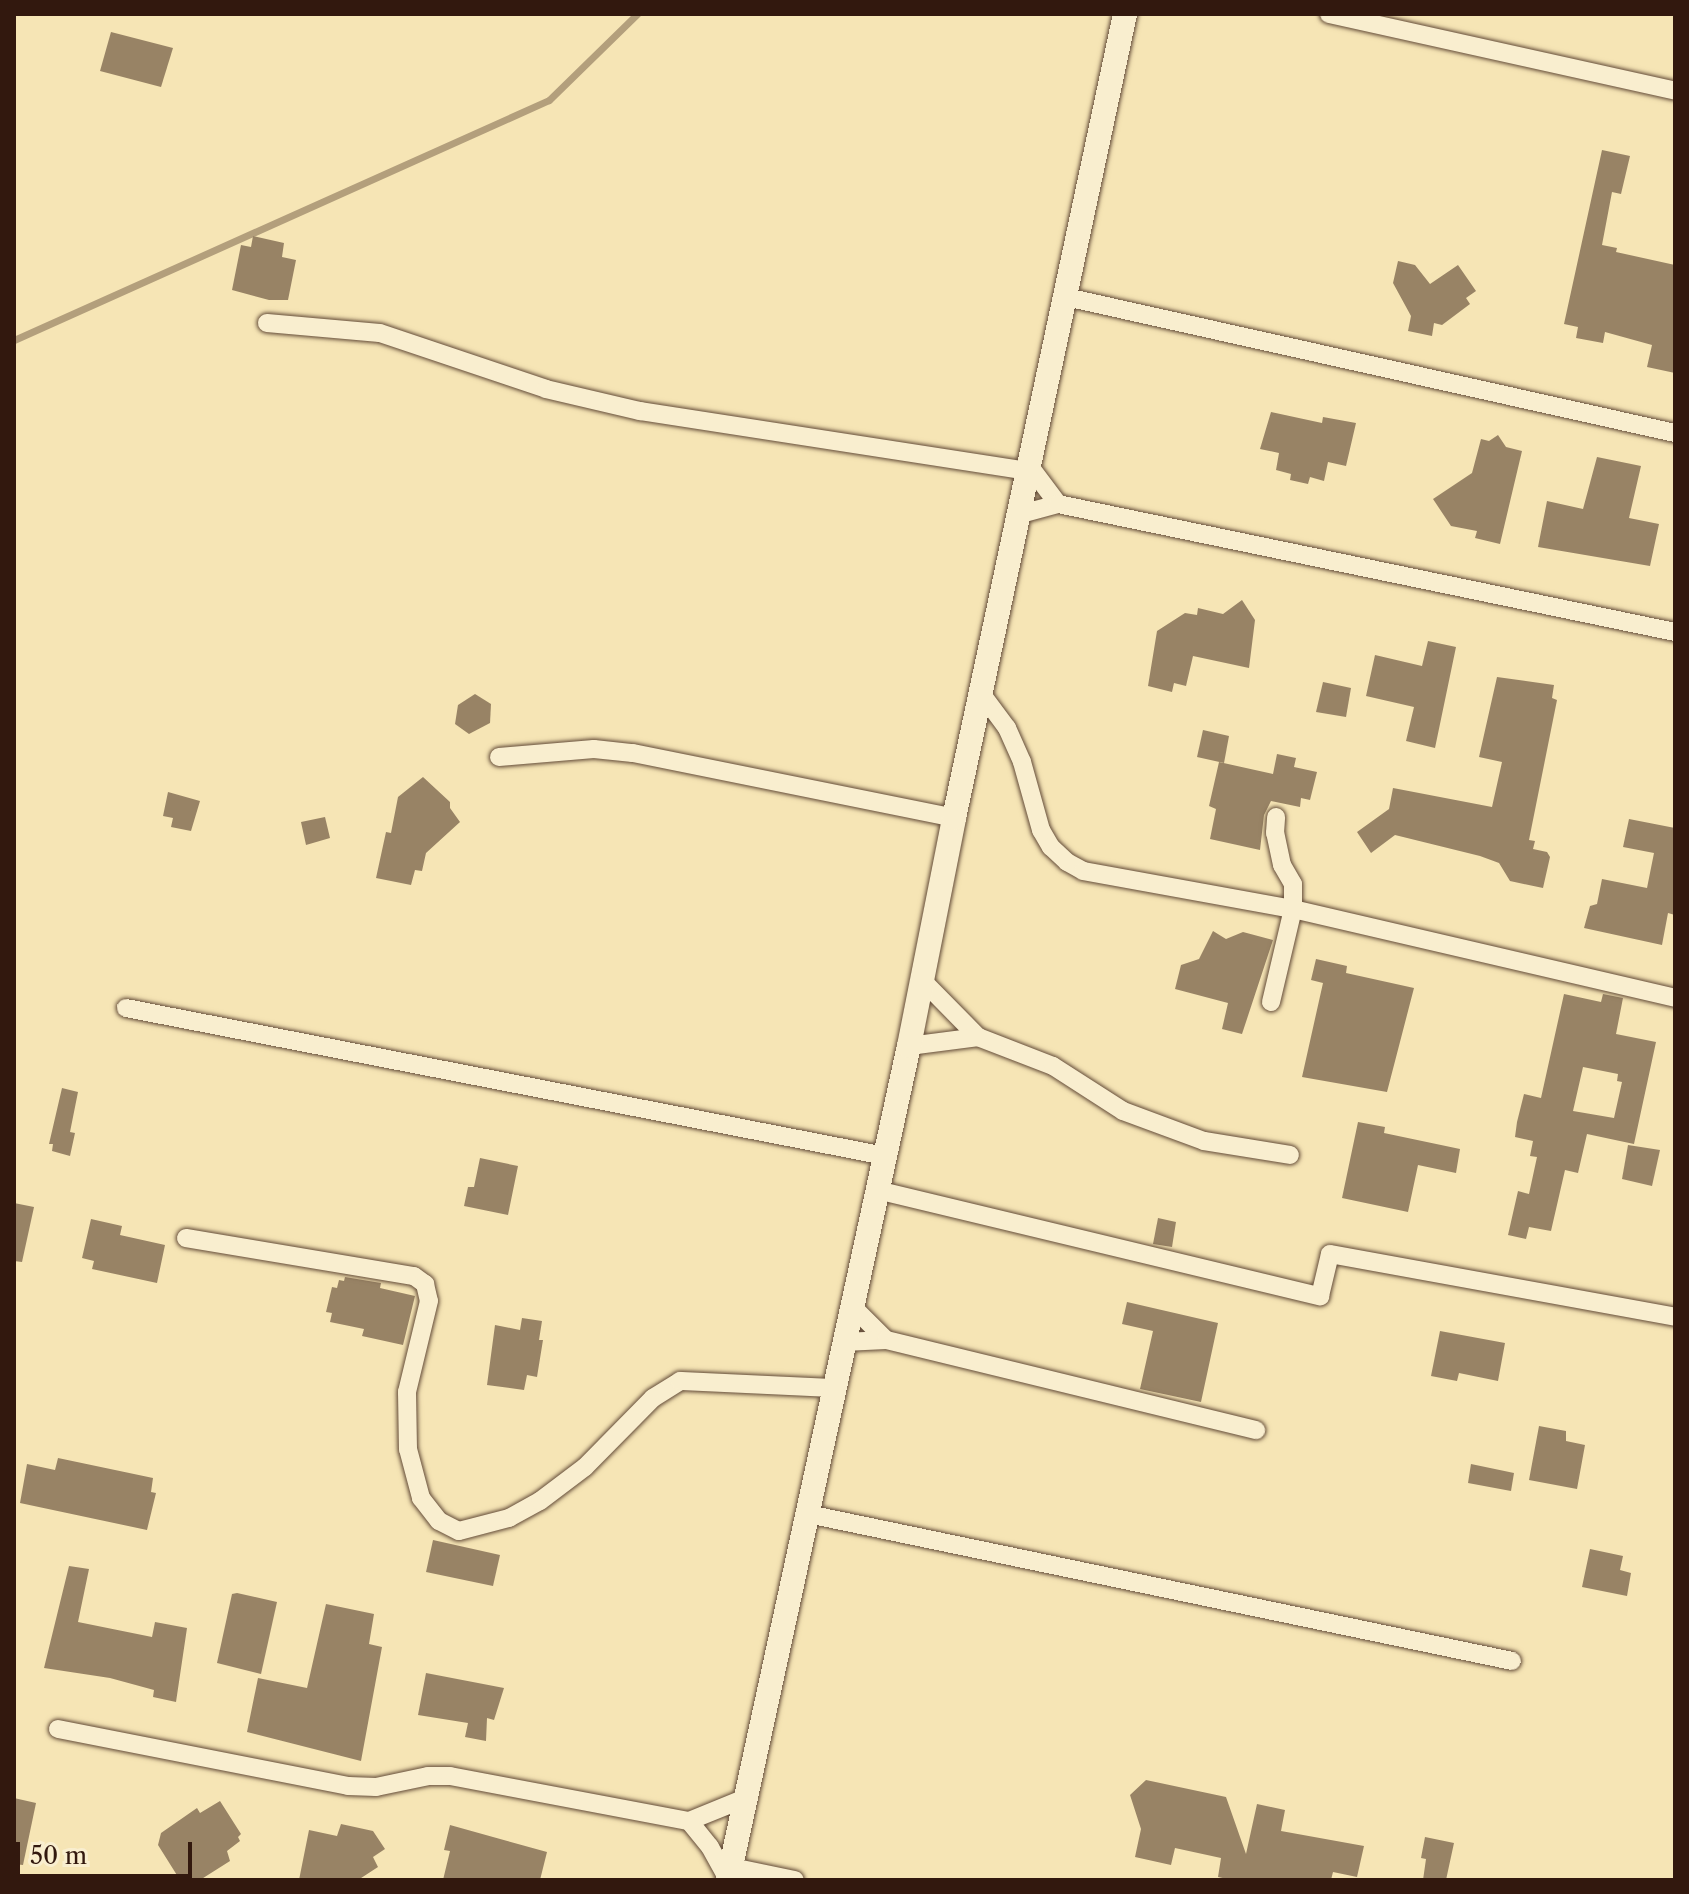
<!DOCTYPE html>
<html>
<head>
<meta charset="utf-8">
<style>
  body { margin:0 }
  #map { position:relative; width:1689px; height:1894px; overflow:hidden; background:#f6e5b5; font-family:"Libre Caslon Text",serif }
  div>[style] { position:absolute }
  .stream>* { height:7px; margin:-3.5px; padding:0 3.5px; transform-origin:3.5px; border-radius:3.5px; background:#b39f7c }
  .building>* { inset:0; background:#988365 }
  .roads { filter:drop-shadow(0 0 2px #634b38) drop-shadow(0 0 2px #634b38) }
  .minor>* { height:18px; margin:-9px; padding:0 9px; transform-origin:9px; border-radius:9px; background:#f9eecf }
  .tertiary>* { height:24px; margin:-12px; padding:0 12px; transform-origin:12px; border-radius:12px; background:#f9eecf }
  span { translate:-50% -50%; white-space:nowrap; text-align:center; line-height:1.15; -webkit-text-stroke:6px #f9eecf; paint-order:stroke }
  .frame { position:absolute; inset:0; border:16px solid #32180e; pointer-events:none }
  .scale { position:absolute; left:16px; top:1842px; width:176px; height:36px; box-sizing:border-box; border:4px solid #32180e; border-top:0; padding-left:10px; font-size:24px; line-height:28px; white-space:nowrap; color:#32180e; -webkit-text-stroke:6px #f9eecf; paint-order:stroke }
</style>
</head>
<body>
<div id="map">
  <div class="stream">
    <div style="left:14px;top:340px;width:586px;rotate:-24.16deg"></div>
    <div style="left:549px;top:100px;width:123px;rotate:-44.3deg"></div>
  </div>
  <div class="building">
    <div style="clip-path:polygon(111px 32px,173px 48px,161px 87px,100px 71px)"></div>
    <div style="clip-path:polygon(1602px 150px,1630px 156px,1621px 194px,1612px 192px,1602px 245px,1617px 248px,1616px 252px,1675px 265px,1675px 373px,1647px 367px,1652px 345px,1605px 332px,1603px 343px,1576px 338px,1578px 327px,1564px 324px)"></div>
    <div style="clip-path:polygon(253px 236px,284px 243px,282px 257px,296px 260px,288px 300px,269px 300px,232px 290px,241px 245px,251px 247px)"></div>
    <div style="clip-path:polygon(1398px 261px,1415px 265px,1430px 284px,1458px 265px,1476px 291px,1466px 298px,1470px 304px,1442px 325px,1434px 323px,1432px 336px,1408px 331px,1411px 316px,1393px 283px)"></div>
    <div style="clip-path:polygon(1271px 412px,1322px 423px,1323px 417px,1356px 423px,1346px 466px,1328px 462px,1324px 481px,1310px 477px,1308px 484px,1290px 480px,1291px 474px,1276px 470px,1279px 453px,1260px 449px)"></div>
    <div style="clip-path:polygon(1498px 435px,1506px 447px,1522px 451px,1500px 544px,1475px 538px,1477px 531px,1451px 526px,1433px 499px,1472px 473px,1481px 439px,1489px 441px)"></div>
    <div style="clip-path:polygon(1597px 457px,1641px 466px,1629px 518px,1659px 524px,1650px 566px,1538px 547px,1547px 501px,1583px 509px)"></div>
    <div style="clip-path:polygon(1242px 600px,1255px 620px,1249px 668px,1193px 656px,1186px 686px,1174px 683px,1172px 692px,1148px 686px,1157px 631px,1185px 613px,1197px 615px,1198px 608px,1223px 614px)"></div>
    <div style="clip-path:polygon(1428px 641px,1456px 647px,1435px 748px,1406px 741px,1414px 707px,1366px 696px,1375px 655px,1422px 666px)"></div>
    <div style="clip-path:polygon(1497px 677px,1554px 685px,1552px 698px,1557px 700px,1529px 840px,1535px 841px,1533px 849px,1547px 852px,1550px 857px,1543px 888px,1510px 881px,1499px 863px,1480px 856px,1395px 835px,1371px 853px,1357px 832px,1389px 809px,1393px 788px,1492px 807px,1502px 762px,1479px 757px)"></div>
    <div style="clip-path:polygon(1323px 682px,1351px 688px,1346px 717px,1316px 712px)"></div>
    <div style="clip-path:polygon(475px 694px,491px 704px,490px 723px,469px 734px,455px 724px,458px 705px)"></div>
    <div style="clip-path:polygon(1203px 730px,1229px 736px,1224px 763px,1197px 757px)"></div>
    <div style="clip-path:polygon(1277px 754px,1296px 758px,1294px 767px,1317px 772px,1310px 800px,1301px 798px,1300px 807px,1271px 801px,1264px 815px,1260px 850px,1210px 839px,1216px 809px,1209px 806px,1219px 762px,1273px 774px)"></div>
    <div style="clip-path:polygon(423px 777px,450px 802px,450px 808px,460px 822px,426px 853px,422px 871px,415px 870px,411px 885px,376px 878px,386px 832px,391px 833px,398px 797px)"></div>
    <div style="clip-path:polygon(168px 792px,200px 801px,191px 831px,171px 827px,173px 818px,163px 816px)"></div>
    <div style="clip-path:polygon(325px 817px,330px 838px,306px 845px,301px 822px)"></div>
    <div style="clip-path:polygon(1629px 819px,1675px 828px,1675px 915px,1668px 913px,1662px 945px,1584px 928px,1590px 906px,1597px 904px,1602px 879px,1647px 888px,1654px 853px,1623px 847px)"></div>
    <div style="clip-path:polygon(1213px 931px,1226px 939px,1243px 932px,1273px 940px,1242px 1034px,1222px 1029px,1228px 1003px,1175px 989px,1181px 965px,1199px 959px)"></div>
    <div style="clip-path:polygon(1316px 959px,1347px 966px,1346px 973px,1414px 988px,1387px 1092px,1302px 1077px,1323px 983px,1311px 980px)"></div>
    <div style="clip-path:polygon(evenodd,1564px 994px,1601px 1002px,1603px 994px,1623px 998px,1616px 1034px,1656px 1042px,1634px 1144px,1587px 1134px,1578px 1173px,1565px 1170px,1551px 1231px,1529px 1227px,1526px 1239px,1508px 1235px,1518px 1191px,1529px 1194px,1537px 1157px,1530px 1156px,1533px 1141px,1515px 1137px,1517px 1122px,1524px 1094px,1541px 1098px,1564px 994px,1583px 1067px,1618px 1074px,1617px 1081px,1622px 1082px,1614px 1118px,1573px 1111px,1583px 1067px)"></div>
    <div style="clip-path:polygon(62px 1088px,78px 1092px,70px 1132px,75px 1133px,70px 1156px,52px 1151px,53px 1144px,49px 1144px)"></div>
    <div style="clip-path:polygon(1358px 1122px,1385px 1127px,1384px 1133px,1460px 1149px,1456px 1173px,1418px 1165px,1408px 1212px,1342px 1198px)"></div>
    <div style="clip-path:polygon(1628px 1145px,1660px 1150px,1652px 1186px,1622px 1179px)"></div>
    <div style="clip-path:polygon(480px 1158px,518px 1166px,508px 1215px,464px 1206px,468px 1187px,474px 1187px)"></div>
    <div style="clip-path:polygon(14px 1203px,34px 1207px,22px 1262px,14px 1261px)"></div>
    <div style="clip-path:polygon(1158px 1218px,1176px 1222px,1172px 1247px,1153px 1244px)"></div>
    <div style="clip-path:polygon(91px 1219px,122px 1226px,120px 1235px,165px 1245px,157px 1283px,92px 1269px,94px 1261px,82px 1258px)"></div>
    <div style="clip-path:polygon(345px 1277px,381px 1283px,380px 1288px,415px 1296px,403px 1345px,362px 1336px,364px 1329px,330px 1322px,332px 1313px,326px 1312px,332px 1287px,337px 1288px,339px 1280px,344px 1281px)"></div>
    <div style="clip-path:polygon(1127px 1302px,1218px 1323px,1201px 1402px,1140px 1389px,1153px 1331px,1122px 1324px)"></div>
    <div style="clip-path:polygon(522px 1318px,542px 1321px,539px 1340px,543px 1340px,537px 1377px,527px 1375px,524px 1390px,487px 1385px,495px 1325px,520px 1330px)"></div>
    <div style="clip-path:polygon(1440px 1331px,1505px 1343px,1498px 1381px,1459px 1373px,1457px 1381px,1431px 1376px)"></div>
    <div style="clip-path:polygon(1539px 1426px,1566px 1431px,1566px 1441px,1585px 1445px,1577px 1489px,1529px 1480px)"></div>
    <div style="clip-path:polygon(58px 1458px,153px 1478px,151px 1492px,156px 1493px,147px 1530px,20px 1503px,27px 1464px,55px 1470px)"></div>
    <div style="clip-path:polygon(1471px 1464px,1514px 1473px,1511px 1491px,1468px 1483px)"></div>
    <div style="clip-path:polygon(433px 1540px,500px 1555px,493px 1586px,426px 1572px)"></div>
    <div style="clip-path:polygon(1590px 1549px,1623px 1556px,1620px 1570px,1631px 1573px,1627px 1596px,1582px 1587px)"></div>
    <div style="clip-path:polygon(69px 1566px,89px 1569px,78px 1622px,152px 1637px,155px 1622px,187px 1628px,176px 1702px,153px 1697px,154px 1690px,110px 1678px,44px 1668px)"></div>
    <div style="clip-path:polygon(237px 1593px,277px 1602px,261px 1674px,217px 1663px,232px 1594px)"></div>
    <div style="clip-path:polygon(326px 1604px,374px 1614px,369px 1644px,382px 1647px,361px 1761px,247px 1732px,258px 1678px,307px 1688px)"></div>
    <div style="clip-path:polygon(426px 1673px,504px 1688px,494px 1720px,487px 1718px,486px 1741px,465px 1737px,468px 1723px,418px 1715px)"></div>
    <div style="clip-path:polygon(1146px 1780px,1226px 1797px,1246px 1854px,1257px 1804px,1285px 1810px,1281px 1831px,1364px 1846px,1357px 1877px,1333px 1872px,1331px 1880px,1232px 1880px,1218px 1877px,1221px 1858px,1175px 1848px,1171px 1865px,1135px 1857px,1141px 1829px,1130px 1795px)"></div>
    <div style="clip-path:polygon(14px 1798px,36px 1803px,23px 1865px,14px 1864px)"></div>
    <div style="clip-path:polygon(220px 1801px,241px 1834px,238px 1837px,240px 1841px,227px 1851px,230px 1861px,200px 1880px,180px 1880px,158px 1845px,161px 1833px,197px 1808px,200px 1813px)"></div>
    <div style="clip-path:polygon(341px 1824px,373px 1831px,385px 1849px,373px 1857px,378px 1867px,358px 1880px,299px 1880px,309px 1830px,337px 1836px)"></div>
    <div style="clip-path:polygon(450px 1825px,547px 1852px,540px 1880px,443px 1880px,450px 1851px,444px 1850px)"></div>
    <div style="clip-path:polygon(1425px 1837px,1454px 1843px,1446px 1880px,1423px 1880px,1426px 1859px,1421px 1858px)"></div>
  </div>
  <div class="roads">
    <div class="minor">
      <div style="left:1329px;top:14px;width:354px;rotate:12.5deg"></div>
      <div style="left:1066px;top:297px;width:624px;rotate:12.59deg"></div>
      <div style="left:267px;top:323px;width:113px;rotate:5.1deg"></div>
      <div style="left:380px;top:333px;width:175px;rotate:18.6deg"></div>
      <div style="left:546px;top:389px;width:97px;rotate:13.2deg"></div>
      <div style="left:640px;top:411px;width:391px;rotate:8.8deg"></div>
      <div style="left:1028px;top:464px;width:50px;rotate:53.1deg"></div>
      <div style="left:1017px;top:515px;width:42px;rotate:-15deg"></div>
      <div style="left:1058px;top:504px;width:630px;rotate:11.72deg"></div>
      <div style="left:981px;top:693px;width:44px;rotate:53.4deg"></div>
      <div style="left:1007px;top:728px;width:37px;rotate:66deg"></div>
      <div style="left:1022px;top:762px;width:71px;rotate:74.4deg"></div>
      <div style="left:1041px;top:830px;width:20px;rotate:60deg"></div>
      <div style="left:1051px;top:847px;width:22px;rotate:43deg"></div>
      <div style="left:1067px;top:862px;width:18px;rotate:29deg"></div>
      <div style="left:1083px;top:871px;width:213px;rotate:10.3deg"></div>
      <div style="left:1293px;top:909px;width:392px;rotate:13.1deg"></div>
      <div style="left:499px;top:757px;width:95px;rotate:-4.8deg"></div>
      <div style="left:594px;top:749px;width:39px;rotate:6deg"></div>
      <div style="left:633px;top:753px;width:328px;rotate:11.4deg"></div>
      <div style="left:923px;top:981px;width:78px;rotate:45.5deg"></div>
      <div style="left:978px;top:1037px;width:80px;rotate:21.1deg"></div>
      <div style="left:1053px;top:1066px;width:83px;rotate:32.7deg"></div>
      <div style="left:1123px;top:1111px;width:86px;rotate:20.3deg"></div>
      <div style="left:1204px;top:1141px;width:87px;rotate:9.2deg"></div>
      <div style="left:1271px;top:1002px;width:96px;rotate:-76.7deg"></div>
      <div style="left:1293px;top:909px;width:25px;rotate:-90deg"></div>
      <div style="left:1293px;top:884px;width:22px;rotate:-120deg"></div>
      <div style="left:1282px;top:865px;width:33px;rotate:-102deg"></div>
      <div style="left:1275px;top:833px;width:16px;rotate:-86deg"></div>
      <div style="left:126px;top:1008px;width:773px;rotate:11.03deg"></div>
      <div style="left:909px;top:1046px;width:70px;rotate:-7.4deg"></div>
      <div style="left:877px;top:1190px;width:456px;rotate:13.5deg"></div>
      <div style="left:1320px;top:1296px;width:43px;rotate:-76.6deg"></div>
      <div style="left:1330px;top:1254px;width:351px;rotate:10.3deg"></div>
      <div style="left:186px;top:1238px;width:231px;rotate:9.5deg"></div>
      <div style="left:414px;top:1276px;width:14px;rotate:36deg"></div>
      <div style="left:425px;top:1284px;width:17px;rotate:77deg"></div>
      <div style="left:429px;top:1301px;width:94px;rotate:103.6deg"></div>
      <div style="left:407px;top:1392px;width:57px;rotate:89deg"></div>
      <div style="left:408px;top:1449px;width:51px;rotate:75.1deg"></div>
      <div style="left:421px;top:1498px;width:29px;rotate:52deg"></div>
      <div style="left:439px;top:1521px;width:22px;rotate:27deg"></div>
      <div style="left:459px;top:1531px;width:52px;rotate:-14.6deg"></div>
      <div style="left:509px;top:1518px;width:35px;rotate:-29deg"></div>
      <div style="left:540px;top:1501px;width:56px;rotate:-37.1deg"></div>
      <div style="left:585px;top:1467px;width:97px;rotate:-45.4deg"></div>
      <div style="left:653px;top:1398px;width:32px;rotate:-32deg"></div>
      <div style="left:680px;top:1381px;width:154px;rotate:2.6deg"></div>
      <div style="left:852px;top:1306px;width:48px;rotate:45deg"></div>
      <div style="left:844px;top:1342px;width:42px;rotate:-2.7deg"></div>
      <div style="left:886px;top:1340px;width:381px;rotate:13.7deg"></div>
      <div style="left:808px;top:1514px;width:719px;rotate:11.79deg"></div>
      <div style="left:58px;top:1729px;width:296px;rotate:11.1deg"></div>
      <div style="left:348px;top:1786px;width:28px;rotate:2deg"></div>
      <div style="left:376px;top:1787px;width:53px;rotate:-11.9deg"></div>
      <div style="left:428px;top:1776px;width:22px"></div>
      <div style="left:450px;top:1776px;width:243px;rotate:10.7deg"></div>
      <div style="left:689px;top:1821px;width:64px;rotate:-22.1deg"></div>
      <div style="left:689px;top:1821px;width:33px;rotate:51deg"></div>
      <div style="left:710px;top:1847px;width:37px;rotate:61deg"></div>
      <div style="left:732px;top:1867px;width:64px;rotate:11.7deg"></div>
    </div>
    <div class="tertiary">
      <div style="left:728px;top:1880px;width:853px;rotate:-77.76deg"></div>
      <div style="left:909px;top:1046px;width:232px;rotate:-78.8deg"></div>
      <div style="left:954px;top:818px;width:822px;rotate:-77.99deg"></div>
    </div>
  </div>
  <div class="frame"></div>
  <div class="scale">50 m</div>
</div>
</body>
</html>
